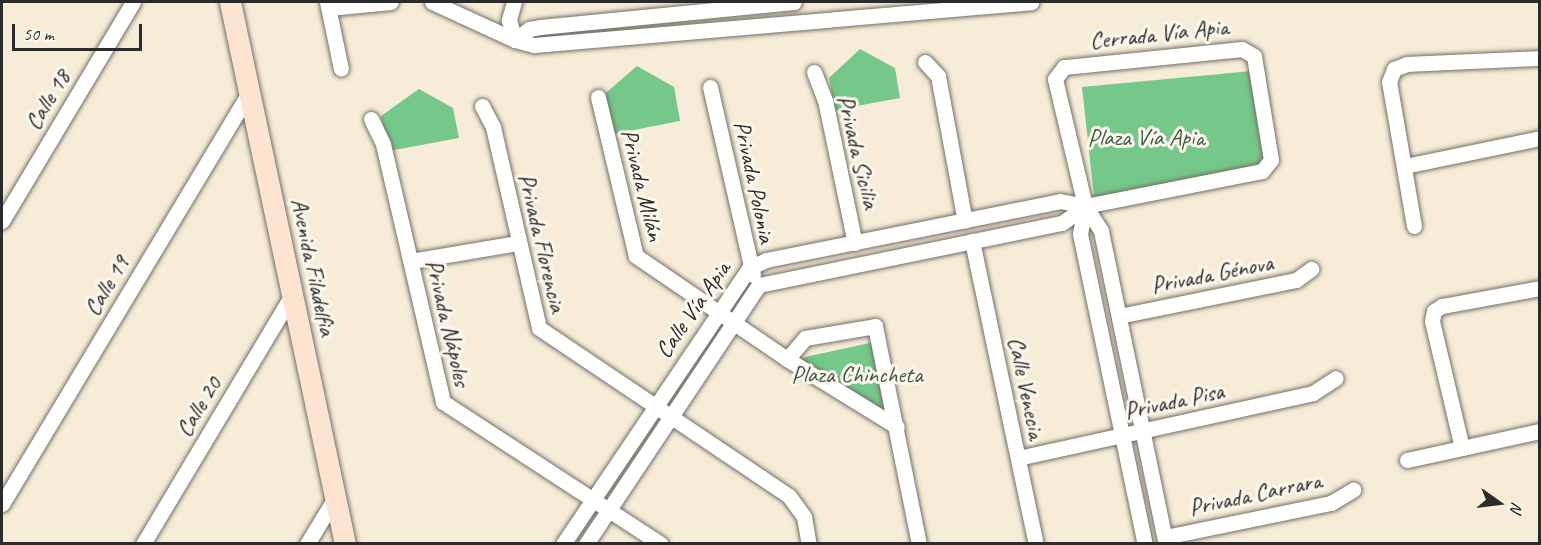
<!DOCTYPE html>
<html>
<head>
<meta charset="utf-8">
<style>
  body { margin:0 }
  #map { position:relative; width:1541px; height:545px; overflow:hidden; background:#f6ecd7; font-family:Caveat,sans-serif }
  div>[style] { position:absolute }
  .green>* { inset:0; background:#75c88a }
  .roads { filter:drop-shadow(0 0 2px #726f67) drop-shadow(0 0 2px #726f67) }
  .street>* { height:15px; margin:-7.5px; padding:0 7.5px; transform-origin:7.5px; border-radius:7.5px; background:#fff }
  .secondary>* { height:21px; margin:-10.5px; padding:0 10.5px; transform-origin:10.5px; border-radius:10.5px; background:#fde4d1 }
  span { translate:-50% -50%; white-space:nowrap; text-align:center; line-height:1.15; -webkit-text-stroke:6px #fbf7ec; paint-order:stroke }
  .street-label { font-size:24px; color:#2b2b2b }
  .park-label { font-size:24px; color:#415a48 }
  .frame { position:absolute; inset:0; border:3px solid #2b2b2b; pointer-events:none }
  .north { position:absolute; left:1469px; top:473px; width:60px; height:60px; -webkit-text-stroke:4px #fbf7ec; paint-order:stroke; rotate:104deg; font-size:16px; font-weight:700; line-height:24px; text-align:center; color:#2b2b2b }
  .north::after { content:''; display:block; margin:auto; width:21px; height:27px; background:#2b2b2b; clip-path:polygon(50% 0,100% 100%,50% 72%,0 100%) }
  .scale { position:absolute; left:12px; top:24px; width:130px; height:27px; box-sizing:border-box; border:3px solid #2b2b2b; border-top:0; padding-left:8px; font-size:18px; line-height:21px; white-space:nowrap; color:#2b2b2b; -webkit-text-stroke:4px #fbf7ec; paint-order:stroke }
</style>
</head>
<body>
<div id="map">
  <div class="green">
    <div style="clip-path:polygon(860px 49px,895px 68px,900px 98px,835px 110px,829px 78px)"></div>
    <div style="clip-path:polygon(637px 66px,674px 87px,680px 121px,608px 135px,601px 97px)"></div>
    <div style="clip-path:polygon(1252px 71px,1270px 175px,1095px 205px,1082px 87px)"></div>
    <div style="clip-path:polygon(419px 89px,453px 108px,459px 138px,389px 151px,381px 116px)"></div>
    <div style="clip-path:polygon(879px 341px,896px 433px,795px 368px,805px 357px)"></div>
  </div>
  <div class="roads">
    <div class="street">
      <div style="left:327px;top:2px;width:68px;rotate:78.2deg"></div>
      <div style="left:432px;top:2px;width:91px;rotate:24.6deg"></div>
      <div style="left:515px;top:40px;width:20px;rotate:15deg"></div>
      <div style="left:534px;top:45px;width:499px;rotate:-4.9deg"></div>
      <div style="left:514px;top:2px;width:19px;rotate:106deg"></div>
      <div style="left:509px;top:20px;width:21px;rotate:73deg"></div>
      <div style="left:329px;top:8px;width:62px;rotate:-5.5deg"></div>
      <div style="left:515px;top:40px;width:18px;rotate:-38deg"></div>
      <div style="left:529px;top:29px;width:11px;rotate:-10deg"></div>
      <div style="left:540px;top:27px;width:255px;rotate:-5.6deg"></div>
      <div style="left:925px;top:62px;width:19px;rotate:47deg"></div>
      <div style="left:938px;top:76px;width:147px;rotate:79.5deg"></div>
      <div style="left:814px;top:72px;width:30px;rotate:69deg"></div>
      <div style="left:825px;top:100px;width:146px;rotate:78.2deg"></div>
      <div style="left:710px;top:87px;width:193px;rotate:77.1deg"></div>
      <div style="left:598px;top:97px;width:163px;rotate:76.6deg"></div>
      <div style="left:636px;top:256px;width:183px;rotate:34.3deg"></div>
      <div style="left:787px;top:359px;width:129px;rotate:31.7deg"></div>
      <div style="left:482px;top:106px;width:24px;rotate:62deg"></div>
      <div style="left:493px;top:127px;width:206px;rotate:77.1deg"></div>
      <div style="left:539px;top:328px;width:301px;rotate:33.9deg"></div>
      <div style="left:789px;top:496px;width:26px;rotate:54deg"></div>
      <div style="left:804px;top:517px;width:27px;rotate:80deg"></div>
      <div style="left:371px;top:119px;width:28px;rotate:64deg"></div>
      <div style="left:383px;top:144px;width:265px;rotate:76.9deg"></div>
      <div style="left:443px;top:402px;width:260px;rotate:33.1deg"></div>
      <div style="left:1405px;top:166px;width:138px;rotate:-11.7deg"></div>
      <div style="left:1085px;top:206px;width:28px;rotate:100deg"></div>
      <div style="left:1080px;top:234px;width:317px;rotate:78.2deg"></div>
      <div style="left:2px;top:221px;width:255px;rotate:-59.1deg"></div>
      <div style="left:1414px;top:226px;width:146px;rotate:-99.8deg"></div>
      <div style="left:1389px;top:82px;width:14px;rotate:-69deg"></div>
      <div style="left:1394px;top:69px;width:14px;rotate:-21deg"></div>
      <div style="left:1407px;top:64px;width:133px;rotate:-2.6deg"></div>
      <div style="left:972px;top:241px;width:310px;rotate:78.1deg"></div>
      <div style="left:411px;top:261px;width:108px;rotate:-9.6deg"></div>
      <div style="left:1119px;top:316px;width:181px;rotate:-11.5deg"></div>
      <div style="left:1296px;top:280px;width:19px;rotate:-36deg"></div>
      <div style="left:787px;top:359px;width:28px;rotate:-49deg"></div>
      <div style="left:805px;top:338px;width:71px;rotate:-9.7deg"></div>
      <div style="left:875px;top:326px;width:222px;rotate:78.6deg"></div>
      <div style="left:1462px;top:448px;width:130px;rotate:-103.3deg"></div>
      <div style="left:1432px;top:321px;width:10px;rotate:-79deg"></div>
      <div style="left:1434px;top:311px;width:9px;rotate:-32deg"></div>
      <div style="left:1442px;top:306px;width:100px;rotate:-10.4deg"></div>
      <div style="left:1018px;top:458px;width:302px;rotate:-12.4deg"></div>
      <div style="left:1313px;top:393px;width:27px;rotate:-33deg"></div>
      <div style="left:1407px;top:460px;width:136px;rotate:-12.3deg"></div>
      <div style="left:2px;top:504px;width:481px;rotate:-59deg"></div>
      <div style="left:1165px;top:537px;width:169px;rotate:-11.6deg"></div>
      <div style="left:1331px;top:503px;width:26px;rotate:-31deg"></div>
      <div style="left:143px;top:544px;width:292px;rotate:-59.1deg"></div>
      <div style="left:307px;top:544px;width:54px;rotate:-58.7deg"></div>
      <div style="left:563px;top:544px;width:333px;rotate:-56deg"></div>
      <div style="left:749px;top:268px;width:19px;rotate:-25deg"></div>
      <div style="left:766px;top:260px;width:300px;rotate:-11.3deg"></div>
      <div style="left:1060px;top:201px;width:25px;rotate:11deg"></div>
      <div style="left:1085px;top:206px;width:180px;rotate:-11.2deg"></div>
      <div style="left:1262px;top:171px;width:14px;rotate:-51deg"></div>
      <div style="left:1271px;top:160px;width:105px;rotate:-99.3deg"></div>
      <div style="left:1254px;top:56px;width:14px;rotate:-150deg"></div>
      <div style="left:1242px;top:49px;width:179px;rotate:174.2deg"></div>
      <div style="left:1064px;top:67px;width:15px;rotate:127deg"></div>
      <div style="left:1055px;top:79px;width:130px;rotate:76.7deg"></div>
      <div style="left:1085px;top:206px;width:30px;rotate:57deg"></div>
      <div style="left:1101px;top:231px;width:320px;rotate:78.3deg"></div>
      <div style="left:586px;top:544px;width:311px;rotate:-56.3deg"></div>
      <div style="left:759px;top:285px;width:309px;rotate:-11.6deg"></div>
      <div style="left:1062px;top:223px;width:29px;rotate:-36deg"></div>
    </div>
    <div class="secondary">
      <div style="left:230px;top:2px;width:554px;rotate:78.02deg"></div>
    </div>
  </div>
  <div class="street-label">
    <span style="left:1159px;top:34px;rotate:-6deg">Cerrada Vía Apia</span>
    <span style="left:48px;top:100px;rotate:-59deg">Calle 18</span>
    <span style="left:858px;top:152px;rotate:77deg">Privada Sicilia</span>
    <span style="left:754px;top:182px;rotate:78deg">Privada Polonia</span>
    <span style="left:642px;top:185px;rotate:76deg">Privada Milán</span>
    <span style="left:542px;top:243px;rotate:77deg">Privada Florencia</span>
    <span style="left:313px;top:267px;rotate:78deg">Avenida Filadelfia</span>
    <span style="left:1212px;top:274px;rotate:-11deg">Privada Génova</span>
    <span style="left:107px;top:286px;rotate:-59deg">Calle 19</span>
    <span style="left:693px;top:310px;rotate:-55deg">Calle Vía Apia</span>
    <span style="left:448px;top:323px;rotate:77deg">Privada Nápoles</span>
    <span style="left:1026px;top:388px;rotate:78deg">Calle Venecia</span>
    <span style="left:1174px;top:401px;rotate:-12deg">Privada Pisa</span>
    <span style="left:199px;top:407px;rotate:-59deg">Calle 20</span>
    <span style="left:1255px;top:494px;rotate:-12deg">Privada Carrara</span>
  </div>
  <div class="park-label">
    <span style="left:1146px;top:138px">Plaza Vía Apia</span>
    <span style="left:857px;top:375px">Plaza Chincheta</span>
  </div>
  <div class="frame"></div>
  <div class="north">N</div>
  <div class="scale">50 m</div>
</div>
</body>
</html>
